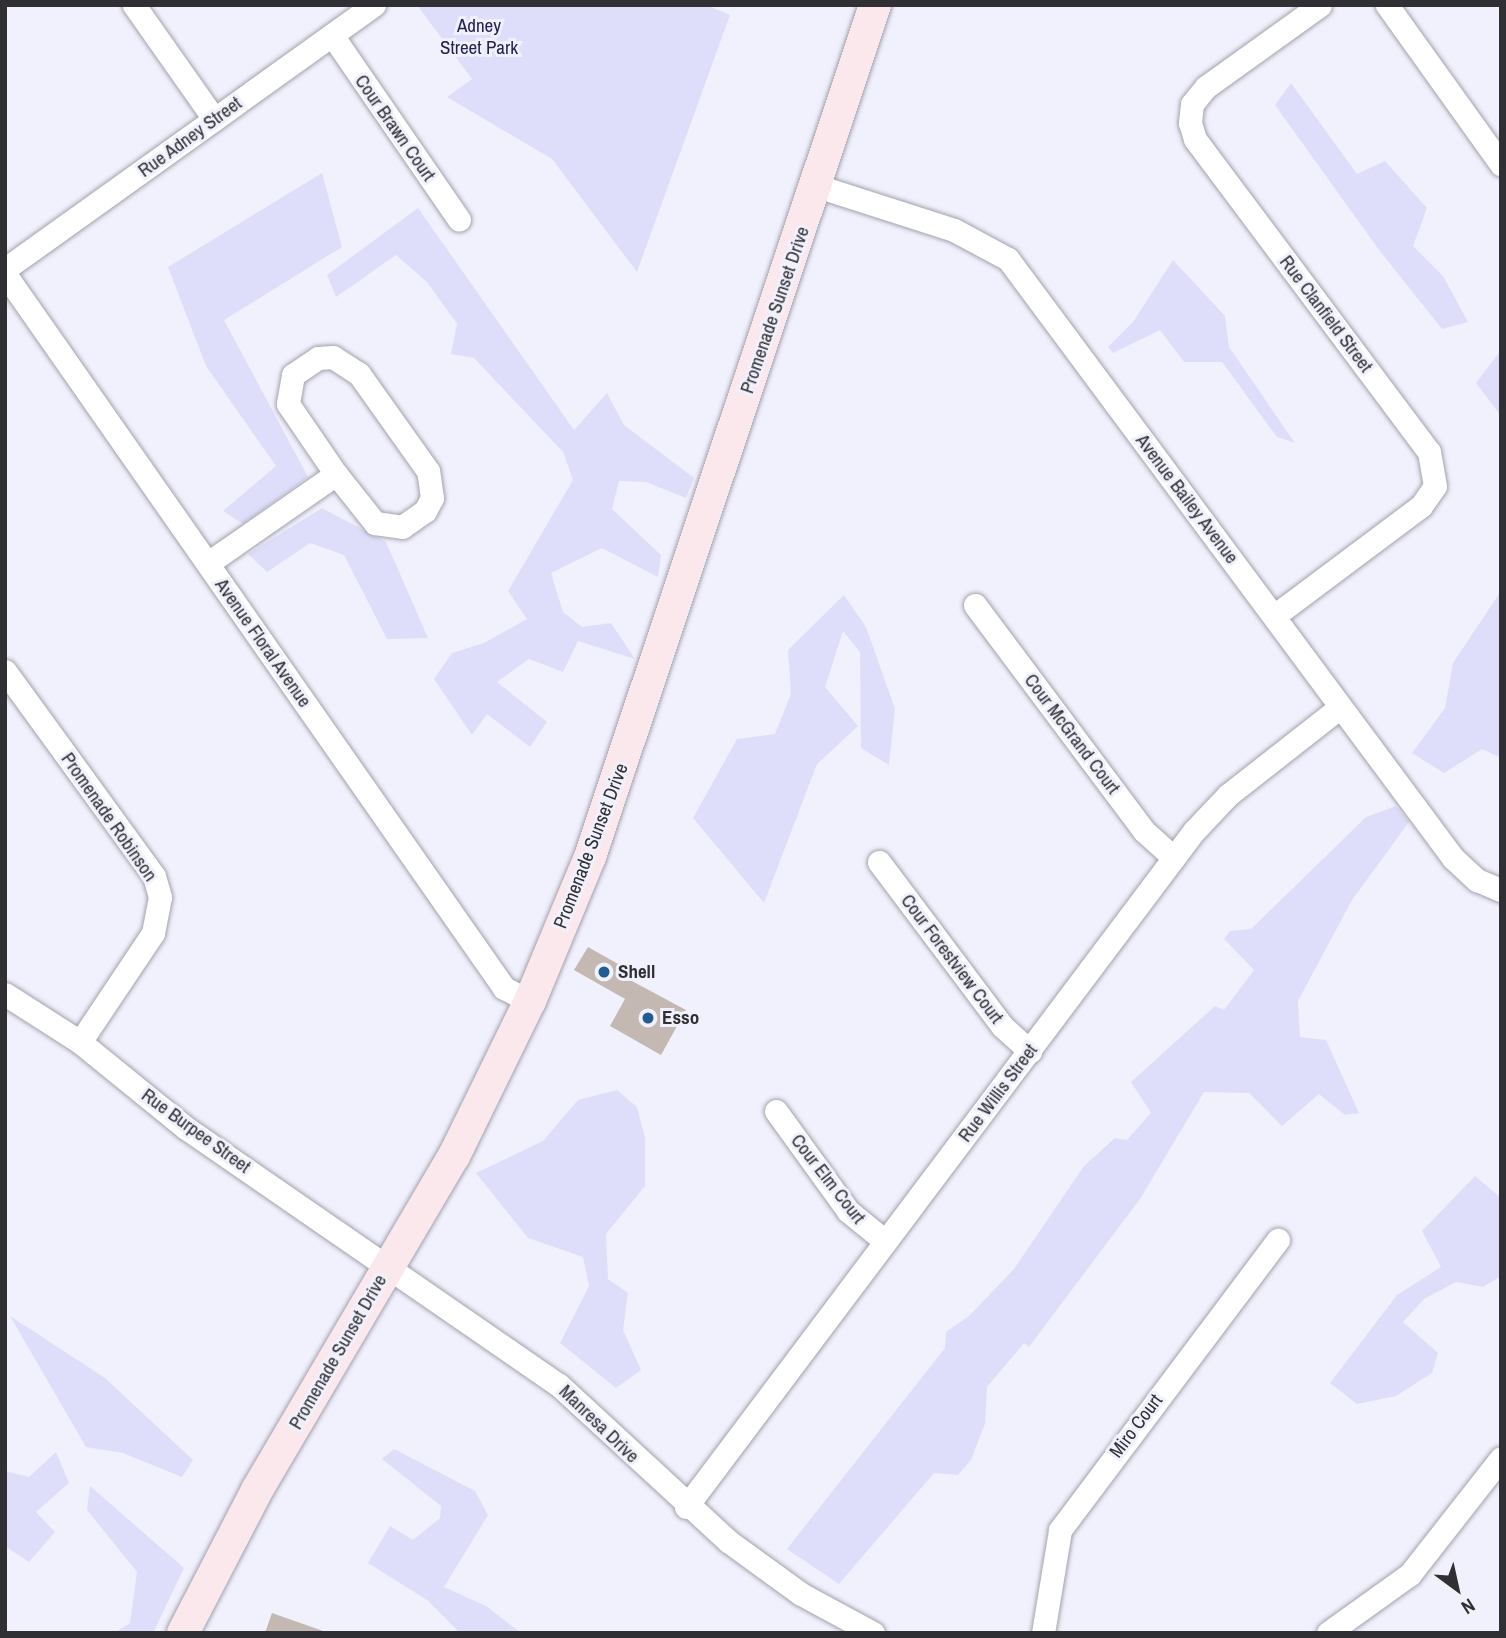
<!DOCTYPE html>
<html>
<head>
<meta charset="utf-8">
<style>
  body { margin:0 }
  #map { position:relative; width:1506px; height:1638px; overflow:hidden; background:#f0f1fc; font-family:"Archivo Narrow",sans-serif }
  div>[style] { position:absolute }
  .green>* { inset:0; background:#dedefb }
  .building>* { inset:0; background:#c3b8b2 }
  .roads { filter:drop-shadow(0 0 2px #a2a2ad) drop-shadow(0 0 2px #a2a2ad) }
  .street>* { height:23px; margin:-11.5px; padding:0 11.5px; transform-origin:11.5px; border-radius:11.5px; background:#fff }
  .secondary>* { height:32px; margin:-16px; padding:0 16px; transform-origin:16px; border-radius:16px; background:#fbe8ed }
  .dots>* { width:19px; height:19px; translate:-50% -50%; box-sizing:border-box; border:4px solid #f0f1fc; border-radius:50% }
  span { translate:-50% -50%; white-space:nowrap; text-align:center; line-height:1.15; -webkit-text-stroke:6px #f0f1fc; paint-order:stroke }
  .park-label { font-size:19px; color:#262153 }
  .street-label { font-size:19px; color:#303034 }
  .poi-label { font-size:19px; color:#303034; font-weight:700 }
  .left { translate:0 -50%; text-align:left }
  .frame { position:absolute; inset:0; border:7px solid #303034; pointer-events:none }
  .north { position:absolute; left:1422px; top:1554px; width:70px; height:70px; -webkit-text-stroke:5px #f0f1fc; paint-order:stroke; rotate:147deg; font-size:19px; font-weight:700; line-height:28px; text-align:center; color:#303034 }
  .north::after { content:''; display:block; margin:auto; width:24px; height:32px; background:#303034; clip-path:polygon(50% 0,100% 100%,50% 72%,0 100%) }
</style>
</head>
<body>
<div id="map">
  <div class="green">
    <div style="clip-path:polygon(417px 5px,706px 5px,730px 15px,637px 272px,552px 159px,447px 97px,472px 79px)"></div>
    <div style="clip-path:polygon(1291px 83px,1357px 174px,1385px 161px,1427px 208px,1413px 246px,1443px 276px,1468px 322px,1442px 329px,1379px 250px,1275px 105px)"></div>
    <div style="clip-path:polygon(322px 173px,342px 247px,224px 320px,308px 477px,243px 524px,223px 511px,276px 466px,206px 366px,168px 267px)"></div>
    <div style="clip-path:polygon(418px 208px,574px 430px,607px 393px,624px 425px,694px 478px,686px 498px,646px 482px,619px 481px,612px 509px,661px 555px,658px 577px,602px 548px,551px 573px,563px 612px,582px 627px,611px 623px,635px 659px,578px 641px,563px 672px,529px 659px,497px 682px,547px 722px,530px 747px,487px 714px,472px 735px,434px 679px,452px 653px,484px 643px,527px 619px,508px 591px,573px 480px,563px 452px,474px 358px,451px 354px,457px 324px,427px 282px,396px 255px,336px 297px,327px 275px)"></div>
    <div style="clip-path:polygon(1173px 260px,1225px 316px,1229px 347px,1295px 443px,1277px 437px,1222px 362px,1184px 362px,1160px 330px,1113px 353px,1108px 347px,1133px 322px)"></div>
    <div style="clip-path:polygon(1501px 350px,1501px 416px,1476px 383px)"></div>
    <div style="clip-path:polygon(322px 508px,386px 542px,428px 638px,387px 639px,344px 555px,310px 543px,267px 572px,248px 554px)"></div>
    <div style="clip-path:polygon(1501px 591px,1501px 758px,1482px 749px,1444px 773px,1412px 753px,1445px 708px,1453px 663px)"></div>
    <div style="clip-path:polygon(844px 595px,866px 627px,895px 709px,889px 765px,861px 748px,860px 652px,843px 631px,825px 687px,858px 726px,817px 764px,764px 903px,693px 818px,737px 739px,775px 734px,791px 694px,788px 650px)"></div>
    <div style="clip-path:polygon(1396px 806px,1409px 822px,1352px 900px,1298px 1001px,1300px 1037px,1326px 1040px,1359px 1113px,1345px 1115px,1319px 1094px,1282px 1126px,1249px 1093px,1204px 1092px,1140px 1199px,1029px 1347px,1024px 1343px,987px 1387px,985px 1424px,971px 1460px,958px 1475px,934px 1473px,839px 1584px,787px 1549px,945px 1348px,946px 1332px,969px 1316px,1014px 1269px,1084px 1166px,1115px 1138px,1127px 1140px,1151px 1113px,1131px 1082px,1215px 1006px,1224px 1010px,1254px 970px,1224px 939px,1230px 931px,1251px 929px,1366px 817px)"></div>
    <div style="clip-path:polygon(617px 1090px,637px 1107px,645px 1138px,645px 1186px,606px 1234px,608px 1279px,628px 1293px,623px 1330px,641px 1370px,616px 1388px,560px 1343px,589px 1286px,583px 1257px,528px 1238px,476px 1173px,543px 1141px,578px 1100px)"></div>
    <div style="clip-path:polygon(1475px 1176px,1501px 1198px,1501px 1276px,1483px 1287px,1456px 1282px,1424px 1299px,1403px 1322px,1438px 1353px,1432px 1373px,1396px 1396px,1357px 1404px,1330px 1383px,1397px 1295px,1441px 1267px,1422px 1231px)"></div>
    <div style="clip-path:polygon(10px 1316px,105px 1378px,193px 1460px,182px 1477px,123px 1453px,86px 1447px)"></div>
    <div style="clip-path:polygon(394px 1449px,475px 1491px,488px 1515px,444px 1587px,486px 1606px,521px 1633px,460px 1633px,427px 1600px,368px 1563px,390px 1526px,413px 1540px,440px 1518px,441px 1506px,382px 1459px)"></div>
    <div style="clip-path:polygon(56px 1452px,69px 1483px,36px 1512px,55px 1532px,29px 1562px,5px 1546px,5px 1471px,29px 1477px)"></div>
    <div style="clip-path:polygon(90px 1486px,184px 1568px,153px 1633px,114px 1633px,130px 1623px,137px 1572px,87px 1510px)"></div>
  </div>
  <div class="building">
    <div style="clip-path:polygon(588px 947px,634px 973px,630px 980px,686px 1010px,661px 1055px,610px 1026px,625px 999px,574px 970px)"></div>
    <div style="clip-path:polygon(272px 1613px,323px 1631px,322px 1633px,265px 1633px)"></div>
  </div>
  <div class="roads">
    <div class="street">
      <div style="left:134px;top:5px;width:139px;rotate:54.9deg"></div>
      <div style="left:1387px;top:5px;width:196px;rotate:54.4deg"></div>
      <div style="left:332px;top:35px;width:224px;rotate:55.5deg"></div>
      <div style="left:817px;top:186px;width:144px;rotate:17.8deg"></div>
      <div style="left:954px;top:230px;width:61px;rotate:28.2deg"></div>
      <div style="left:1008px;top:259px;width:746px;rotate:53.39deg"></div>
      <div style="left:1453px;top:858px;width:33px;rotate:43deg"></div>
      <div style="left:1477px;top:880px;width:26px;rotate:23deg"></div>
      <div style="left:5px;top:269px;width:454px;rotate:-35.6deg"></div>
      <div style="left:5px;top:274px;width:871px;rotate:55.05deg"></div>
      <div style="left:504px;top:988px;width:29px;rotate:27deg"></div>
      <div style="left:208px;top:563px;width:156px;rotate:-34.8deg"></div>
      <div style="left:336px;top:474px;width:63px;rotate:51.5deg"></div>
      <div style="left:375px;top:523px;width:27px;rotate:8deg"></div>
      <div style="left:402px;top:527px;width:28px;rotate:-35deg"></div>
      <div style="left:425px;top:511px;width:15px;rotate:-62deg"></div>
      <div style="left:432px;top:498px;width:27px;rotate:-98deg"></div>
      <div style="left:428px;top:471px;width:119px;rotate:-125.4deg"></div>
      <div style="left:359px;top:374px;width:31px;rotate:-147deg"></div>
      <div style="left:333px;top:357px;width:15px;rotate:176deg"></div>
      <div style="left:318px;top:358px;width:30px;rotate:146deg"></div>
      <div style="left:293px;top:375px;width:29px;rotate:100deg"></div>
      <div style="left:288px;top:404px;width:85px;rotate:55.6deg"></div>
      <div style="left:975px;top:605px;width:282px;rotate:53.2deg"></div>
      <div style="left:1144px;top:831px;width:40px;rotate:42deg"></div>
      <div style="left:1274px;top:616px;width:184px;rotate:-36.8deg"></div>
      <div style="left:1421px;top:506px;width:24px;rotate:-55deg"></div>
      <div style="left:1435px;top:486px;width:35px;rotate:-100deg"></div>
      <div style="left:1429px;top:452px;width:391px;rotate:-126.8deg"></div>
      <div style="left:1195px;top:139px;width:17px;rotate:-107deg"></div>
      <div style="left:1190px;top:123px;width:19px;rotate:-84deg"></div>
      <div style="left:1192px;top:104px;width:22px;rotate:-51deg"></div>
      <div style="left:1206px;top:87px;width:140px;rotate:-35.7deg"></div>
      <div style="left:5px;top:671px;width:253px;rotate:54deg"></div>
      <div style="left:154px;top:876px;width:22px;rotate:74deg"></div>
      <div style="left:160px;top:897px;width:37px;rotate:101deg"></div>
      <div style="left:153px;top:933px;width:131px;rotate:123.8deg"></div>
      <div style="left:879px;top:862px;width:205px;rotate:53.1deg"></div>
      <div style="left:1002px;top:1026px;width:38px;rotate:42deg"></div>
      <div style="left:5px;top:994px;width:89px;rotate:32.6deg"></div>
      <div style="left:80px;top:1042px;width:136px;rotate:39.1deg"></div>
      <div style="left:186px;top:1128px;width:453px;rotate:34.6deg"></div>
      <div style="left:559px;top:1385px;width:230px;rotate:42.7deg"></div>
      <div style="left:728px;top:1541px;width:90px;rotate:36deg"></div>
      <div style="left:801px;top:1594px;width:82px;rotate:28.4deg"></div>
      <div style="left:776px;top:1111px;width:123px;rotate:54.2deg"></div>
      <div style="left:848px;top:1211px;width:48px;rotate:39deg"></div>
      <div style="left:686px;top:1507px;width:846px;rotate:-53.08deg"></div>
      <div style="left:1194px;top:831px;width:50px;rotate:-46.6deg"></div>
      <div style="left:1228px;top:795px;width:141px;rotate:-38.1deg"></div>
      <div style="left:1043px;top:1633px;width:104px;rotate:-80.6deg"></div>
      <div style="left:1060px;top:1530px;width:363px;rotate:-53.1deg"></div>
      <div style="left:1328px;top:1633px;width:101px;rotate:-35.7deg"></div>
      <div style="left:1410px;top:1574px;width:147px;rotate:-51.9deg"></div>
    </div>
    <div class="secondary">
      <div style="left:183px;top:1633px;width:161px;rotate:-62.6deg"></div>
      <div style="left:257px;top:1490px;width:388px;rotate:-59.5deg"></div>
      <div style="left:454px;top:1156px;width:173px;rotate:-63.9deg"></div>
      <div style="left:530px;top:1001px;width:156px;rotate:-67.4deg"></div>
      <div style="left:590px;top:857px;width:898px;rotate:-71.5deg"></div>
    </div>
  </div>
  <div class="dots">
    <div style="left:604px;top:972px;background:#215d93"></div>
    <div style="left:648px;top:1018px;background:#215d93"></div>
  </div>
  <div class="park-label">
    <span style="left:479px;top:37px">Adney<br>Street Park</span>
  </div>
  <div class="street-label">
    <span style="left:395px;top:128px;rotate:55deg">Cour Brawn Court</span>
    <span style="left:190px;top:137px;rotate:-36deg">Rue Adney Street</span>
    <span style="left:775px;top:310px;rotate:-71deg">Promenade Sunset Drive</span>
    <span style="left:1326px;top:314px;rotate:53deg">Rue Clanfield Street</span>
    <span style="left:1187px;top:499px;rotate:53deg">Avenue Bailey Avenue</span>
    <span style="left:263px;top:643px;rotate:55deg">Avenue Floral Avenue</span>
    <span style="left:1072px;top:734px;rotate:53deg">Cour McGrand Court</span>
    <span style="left:109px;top:817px;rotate:55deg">Promenade Robinson</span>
    <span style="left:591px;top:846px;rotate:-69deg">Promenade Sunset Drive</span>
    <span style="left:952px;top:959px;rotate:53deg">Cour Forestview Court</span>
    <span style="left:998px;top:1093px;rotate:-53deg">Rue Willis Street</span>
    <span style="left:196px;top:1131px;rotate:36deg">Rue Burpee Street</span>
    <span style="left:828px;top:1179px;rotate:52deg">Cour Elm Court</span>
    <span style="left:338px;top:1352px;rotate:-60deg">Promenade Sunset Drive</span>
    <span style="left:599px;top:1424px;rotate:44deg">Manresa Drive</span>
    <span style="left:1136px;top:1426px;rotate:-53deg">Miro Court</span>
  </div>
  <div class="poi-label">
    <span class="left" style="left:618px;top:972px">Shell</span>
    <span class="left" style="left:662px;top:1018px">Esso</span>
  </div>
  <div class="frame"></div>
  <div class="north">N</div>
</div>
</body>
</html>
